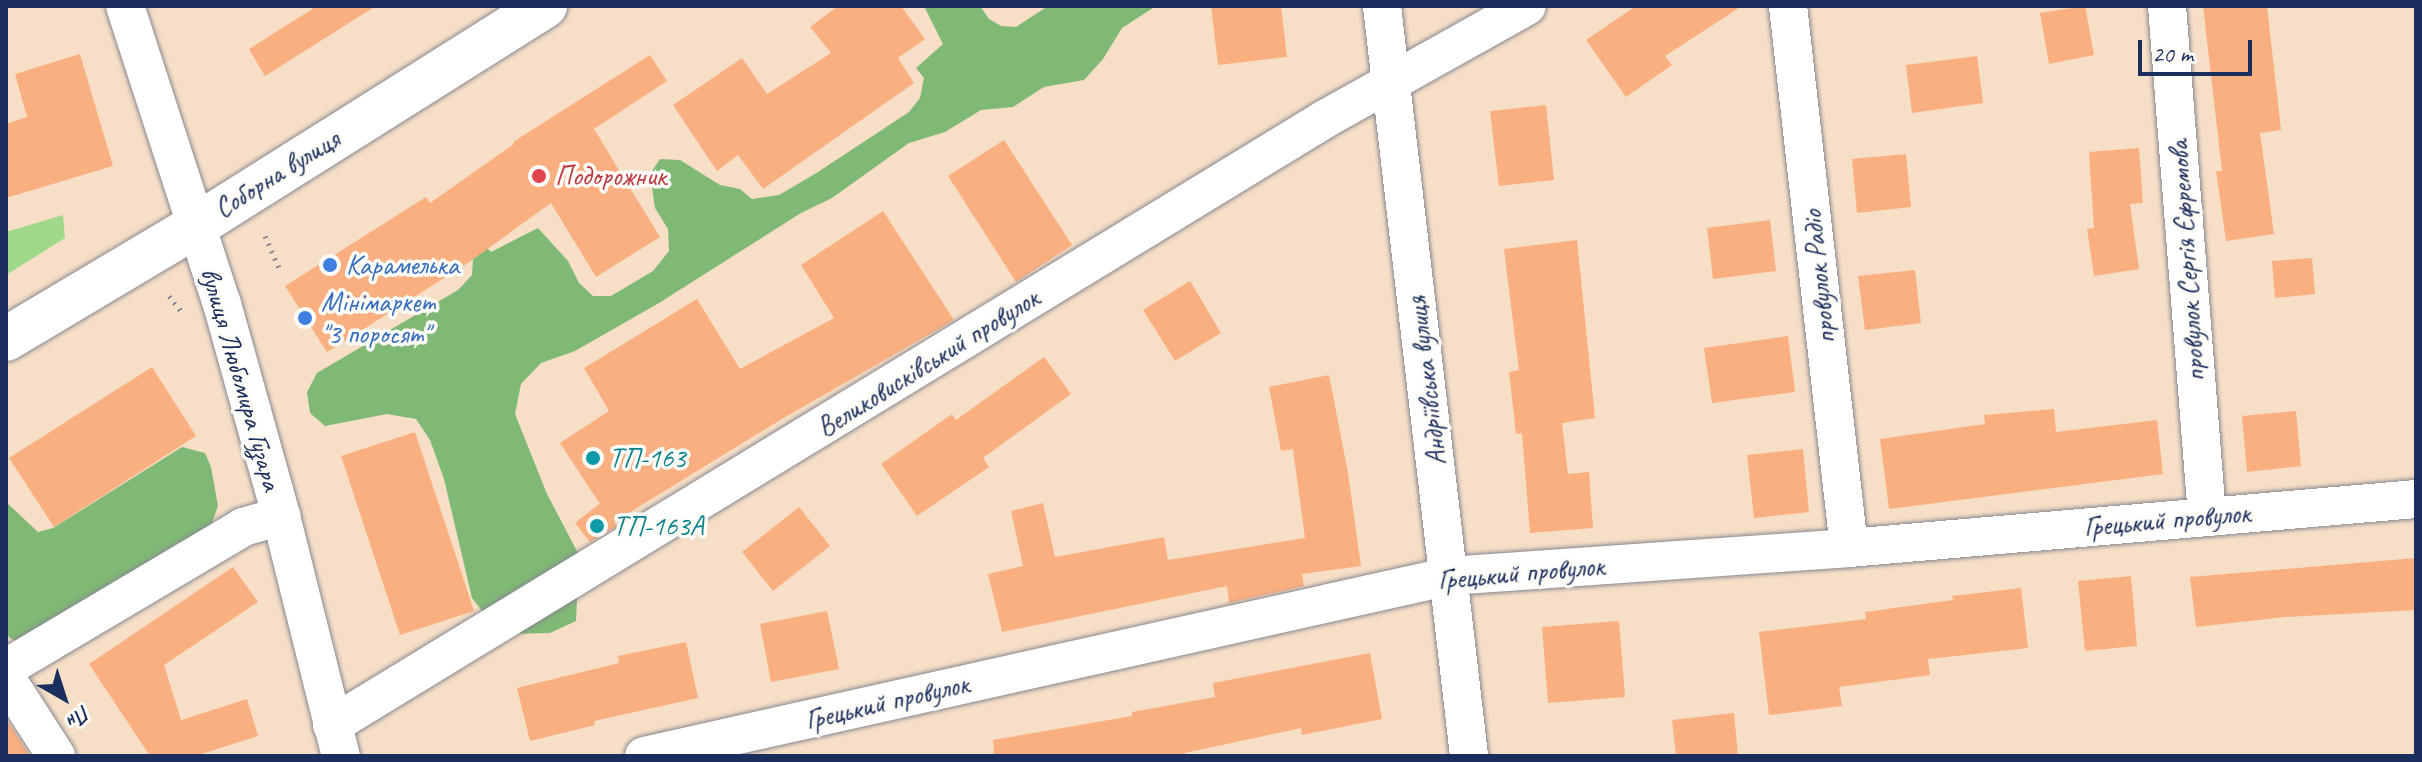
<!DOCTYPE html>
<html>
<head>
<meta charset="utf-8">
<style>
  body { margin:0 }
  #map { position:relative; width:2422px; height:762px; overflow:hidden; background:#f6dfc6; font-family:Caveat,sans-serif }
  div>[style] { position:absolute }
  .green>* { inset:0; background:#a0d889 }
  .forest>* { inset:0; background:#80b875 }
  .building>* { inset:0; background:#faaf81 }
  .path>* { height:5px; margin-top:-2.5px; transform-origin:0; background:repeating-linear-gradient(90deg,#888792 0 2px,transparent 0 8px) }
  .roads { filter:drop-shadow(0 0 2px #888792) drop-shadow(0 0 2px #888792) }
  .minor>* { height:38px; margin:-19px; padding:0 19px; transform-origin:19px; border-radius:19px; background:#fff }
  .major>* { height:44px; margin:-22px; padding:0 22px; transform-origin:22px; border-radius:22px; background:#fff }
  .dots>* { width:22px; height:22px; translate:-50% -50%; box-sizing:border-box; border:4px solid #fdfcf7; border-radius:50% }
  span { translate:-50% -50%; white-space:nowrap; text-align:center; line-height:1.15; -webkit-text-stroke:7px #fdfcf7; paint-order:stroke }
  .street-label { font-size:28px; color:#1b2f5e }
  .health-label { font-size:28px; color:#be3a42 }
  .left { translate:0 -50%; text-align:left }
  .shop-label { font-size:28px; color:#366cbe }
  .culture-label { font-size:28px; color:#0d838f }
  .frame { position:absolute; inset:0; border:8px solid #1b2f5e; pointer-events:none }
  .north { position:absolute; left:24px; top:658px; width:80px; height:80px; -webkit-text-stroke:6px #fdfcf7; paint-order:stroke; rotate:141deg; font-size:22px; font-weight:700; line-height:32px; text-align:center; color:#1b2f5e }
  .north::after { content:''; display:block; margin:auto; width:28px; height:36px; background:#1b2f5e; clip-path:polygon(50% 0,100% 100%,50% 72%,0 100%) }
  .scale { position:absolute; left:2138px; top:40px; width:114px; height:36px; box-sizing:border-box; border:4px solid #1b2f5e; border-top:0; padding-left:10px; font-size:24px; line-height:28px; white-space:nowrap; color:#1b2f5e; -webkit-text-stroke:6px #fdfcf7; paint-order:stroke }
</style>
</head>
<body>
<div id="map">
  <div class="green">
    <div style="clip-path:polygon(63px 215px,65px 238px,6px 275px,6px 232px)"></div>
  </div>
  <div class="forest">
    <div style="clip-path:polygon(924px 6px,980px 6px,989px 19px,1001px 26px,1016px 27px,1048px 6px,1156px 6px,1122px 28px,1103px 59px,1084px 80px,1044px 87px,1013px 107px,981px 110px,945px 132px,909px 143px,832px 198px,801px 213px,659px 303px,575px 351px,541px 363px,521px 384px,515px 414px,547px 494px,579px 555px,576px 621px,550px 633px,510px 634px,490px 621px,472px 598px,444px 479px,430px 440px,416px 419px,387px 414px,325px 426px,310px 413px,307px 392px,317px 373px,458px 290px,472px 275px,473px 260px,459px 237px,474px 234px,491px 252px,538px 228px,568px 261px,579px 283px,593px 296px,611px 296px,653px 271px,669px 251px,668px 229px,655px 208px,650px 174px,660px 159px,680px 160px,720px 185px,740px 189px,752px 199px,779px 195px,818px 172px,909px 112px,920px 98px,924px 78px,916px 68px,943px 44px)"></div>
    <div style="clip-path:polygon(182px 447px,205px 453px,211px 467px,218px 506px,210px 529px,64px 657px,49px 657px,10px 638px,6px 633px,6px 502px,38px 532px,53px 528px)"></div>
  </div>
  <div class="building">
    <div style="clip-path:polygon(317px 6px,376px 6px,265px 76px,249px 49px)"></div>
    <div style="clip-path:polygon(838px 6px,901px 6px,925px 39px,898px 58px,914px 83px,763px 189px,738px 155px,717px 171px,673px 105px,742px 58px,767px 94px,831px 53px,810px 27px)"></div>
    <div style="clip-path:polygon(1211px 6px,1281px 6px,1287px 57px,1218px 65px)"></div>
    <div style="clip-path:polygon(1636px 6px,1742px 6px,1665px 56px,1672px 65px,1626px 97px,1586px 40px)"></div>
    <div style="clip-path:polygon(2085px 6px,2094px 55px,2049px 64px,2040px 13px)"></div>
    <div style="clip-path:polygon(2203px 6px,2267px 6px,2281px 130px,2260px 133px,2274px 234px,2226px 241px,2216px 171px,2222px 171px)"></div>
    <div style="clip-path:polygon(80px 54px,113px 166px,6px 198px,6px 124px,27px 117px,15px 74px)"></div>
    <div style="clip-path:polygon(650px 55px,667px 81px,594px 129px,660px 237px,596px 277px,551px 203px,468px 263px,327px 352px,285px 286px,426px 197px,430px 203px,514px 144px,513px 142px)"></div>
    <div style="clip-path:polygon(1977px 56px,1983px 103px,1912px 113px,1906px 65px)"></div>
    <div style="clip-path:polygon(1546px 105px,1554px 180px,1499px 186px,1490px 111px)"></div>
    <div style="clip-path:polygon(1004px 140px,1072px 245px,1016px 282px,948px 176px)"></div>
    <div style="clip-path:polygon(2139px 148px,2143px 203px,2130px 204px,2139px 269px,2094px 276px,2087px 229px,2094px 228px,2089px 152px)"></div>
    <div style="clip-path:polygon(1906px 154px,1911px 207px,1857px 213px,1852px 159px)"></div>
    <div style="clip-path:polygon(883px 211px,954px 320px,782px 419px,614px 522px,617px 526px,590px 542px,575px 523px,599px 504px,602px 507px,560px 443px,609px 411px,584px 368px,697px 299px,740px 369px,834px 318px,801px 265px)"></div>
    <div style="clip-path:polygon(1770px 220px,1776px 271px,1713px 279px,1707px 228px)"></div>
    <div style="clip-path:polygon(1577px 240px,1595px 418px,1562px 423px,1568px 474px,1589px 472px,1593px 528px,1530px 533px,1522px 433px,1516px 434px,1509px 372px,1519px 370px,1504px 249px)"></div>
    <div style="clip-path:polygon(2312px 258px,2315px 294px,2275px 298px,2272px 261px)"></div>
    <div style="clip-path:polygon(1915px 270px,1921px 323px,1865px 330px,1858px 276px)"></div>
    <div style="clip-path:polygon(1190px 281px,1221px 333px,1175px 361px,1143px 310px)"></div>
    <div style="clip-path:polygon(1788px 336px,1795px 392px,1712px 403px,1704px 348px)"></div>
    <div style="clip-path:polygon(1044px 357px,1071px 394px,983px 458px,989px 467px,917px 516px,881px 464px,952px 414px,956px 420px)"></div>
    <div style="clip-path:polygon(152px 367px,196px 436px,54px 527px,9px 458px)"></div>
    <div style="clip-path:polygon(1329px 375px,1348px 473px,1361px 566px,1302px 574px,1304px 586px,1229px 603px,1227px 586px,1002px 632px,988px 574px,1023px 566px,1011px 511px,1043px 503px,1055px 557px,1164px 537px,1168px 560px,1305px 538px,1293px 449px,1281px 451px,1269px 387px)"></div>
    <div style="clip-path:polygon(2054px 409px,2056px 432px,2157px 420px,2163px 474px,1889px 509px,1880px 439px,1985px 424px,1984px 415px)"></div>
    <div style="clip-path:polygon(2296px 411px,2301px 466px,2247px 472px,2242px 416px)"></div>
    <div style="clip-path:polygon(415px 432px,474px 611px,400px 635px,341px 456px)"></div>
    <div style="clip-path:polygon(1803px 449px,1809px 512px,1754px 518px,1747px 455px)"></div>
    <div style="clip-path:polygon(799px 507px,830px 546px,773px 591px,742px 552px)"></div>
    <div style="clip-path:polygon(2416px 558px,2416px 610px,2285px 617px,2196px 627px,2190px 577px)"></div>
    <div style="clip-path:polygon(233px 567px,258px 602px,164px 665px,181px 720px,247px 699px,258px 736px,195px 756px,150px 756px,89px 664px)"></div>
    <div style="clip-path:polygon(2131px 576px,2137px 646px,2085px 651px,2078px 581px)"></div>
    <div style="clip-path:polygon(2021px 588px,2028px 648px,1928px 659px,1930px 675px,1839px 687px,1842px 706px,1769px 715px,1759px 632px,1866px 619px,1865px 612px,1953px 600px,1952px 596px)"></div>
    <div style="clip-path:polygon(827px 611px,839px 669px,771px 682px,760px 624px)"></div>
    <div style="clip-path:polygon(1619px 621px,1625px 697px,1548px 703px,1542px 627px)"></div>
    <div style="clip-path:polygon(686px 642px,698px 698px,594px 721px,595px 725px,530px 741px,517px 688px,619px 663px,618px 656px)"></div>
    <div style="clip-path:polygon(1370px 653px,1382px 719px,1302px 735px,1301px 728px,1185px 753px,1185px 756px,994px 756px,993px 740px,1132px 716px,1132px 712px,1215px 697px,1213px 683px)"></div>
    <div style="clip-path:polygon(1734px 713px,1738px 756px,1676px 756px,1672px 720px)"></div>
    <div style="clip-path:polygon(6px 719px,30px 756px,6px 756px)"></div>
  </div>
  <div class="path">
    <div style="left:265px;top:236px;width:35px;rotate:66deg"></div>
    <div style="left:169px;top:296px;width:19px;rotate:51deg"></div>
  </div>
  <div class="roads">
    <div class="minor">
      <div style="left:125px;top:6px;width:313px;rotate:72deg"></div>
      <div style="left:222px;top:304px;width:220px;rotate:74.4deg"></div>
      <div style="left:281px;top:516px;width:247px;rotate:76deg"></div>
      <div style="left:1382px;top:6px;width:755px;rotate:83.38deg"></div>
      <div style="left:1788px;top:6px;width:545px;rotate:83.58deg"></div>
      <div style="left:2167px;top:6px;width:512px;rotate:85.52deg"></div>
      <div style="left:6px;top:668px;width:276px;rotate:-30.7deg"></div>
      <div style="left:243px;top:527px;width:40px;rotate:-16deg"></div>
      <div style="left:6px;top:678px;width:93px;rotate:57.3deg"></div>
      <div style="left:332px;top:725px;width:1163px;rotate:-31.39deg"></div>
      <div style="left:1325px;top:119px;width:231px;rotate:-29.2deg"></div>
      <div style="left:644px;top:756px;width:826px;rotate:-12.59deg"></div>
      <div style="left:1450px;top:576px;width:400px;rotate:-4deg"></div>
      <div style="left:1849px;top:548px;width:569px;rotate:-4.94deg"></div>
    </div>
    <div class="major">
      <div style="left:6px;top:339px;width:219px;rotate:-30.8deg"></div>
      <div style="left:194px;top:227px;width:415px;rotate:-32.2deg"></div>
    </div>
  </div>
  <div class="dots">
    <div style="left:539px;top:176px;background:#e0444e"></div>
    <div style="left:330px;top:265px;background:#3f7fe0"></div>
    <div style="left:305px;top:318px;background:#3f7fe0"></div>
    <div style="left:593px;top:458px;background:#0f9aa8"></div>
    <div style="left:597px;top:526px;background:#0f9aa8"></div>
  </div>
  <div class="street-label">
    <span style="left:277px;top:174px;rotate:-32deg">Соборна вулиця</span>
    <span style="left:2187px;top:261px;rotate:-94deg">провулок Сергія Єфремова</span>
    <span style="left:1819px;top:277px;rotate:-96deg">провулок Радіо</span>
    <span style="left:928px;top:363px;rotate:-32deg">Великовисківський провулок</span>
    <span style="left:241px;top:379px;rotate:74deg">вулиця Любомира Гузара</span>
    <span style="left:1427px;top:381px;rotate:-97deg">Андріївська вулиця</span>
    <span style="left:2167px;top:520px;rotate:-5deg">Грецький провулок</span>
    <span style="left:1521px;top:573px;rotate:-5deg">Грецький провулок</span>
    <span style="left:887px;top:702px;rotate:-13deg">Грецький провулок</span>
  </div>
  <div class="health-label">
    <span class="left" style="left:555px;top:176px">Подорожник</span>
  </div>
  <div class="shop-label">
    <span class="left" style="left:346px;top:265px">Карамелька</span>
    <span class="left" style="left:321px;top:318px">Мінімаркет<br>"3 поросят"</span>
  </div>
  <div class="culture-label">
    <span class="left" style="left:609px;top:458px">ТП-163</span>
    <span class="left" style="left:613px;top:526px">ТП-163А</span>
  </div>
  <div class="frame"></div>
  <div class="north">Пн</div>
  <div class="scale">20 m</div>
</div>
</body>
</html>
